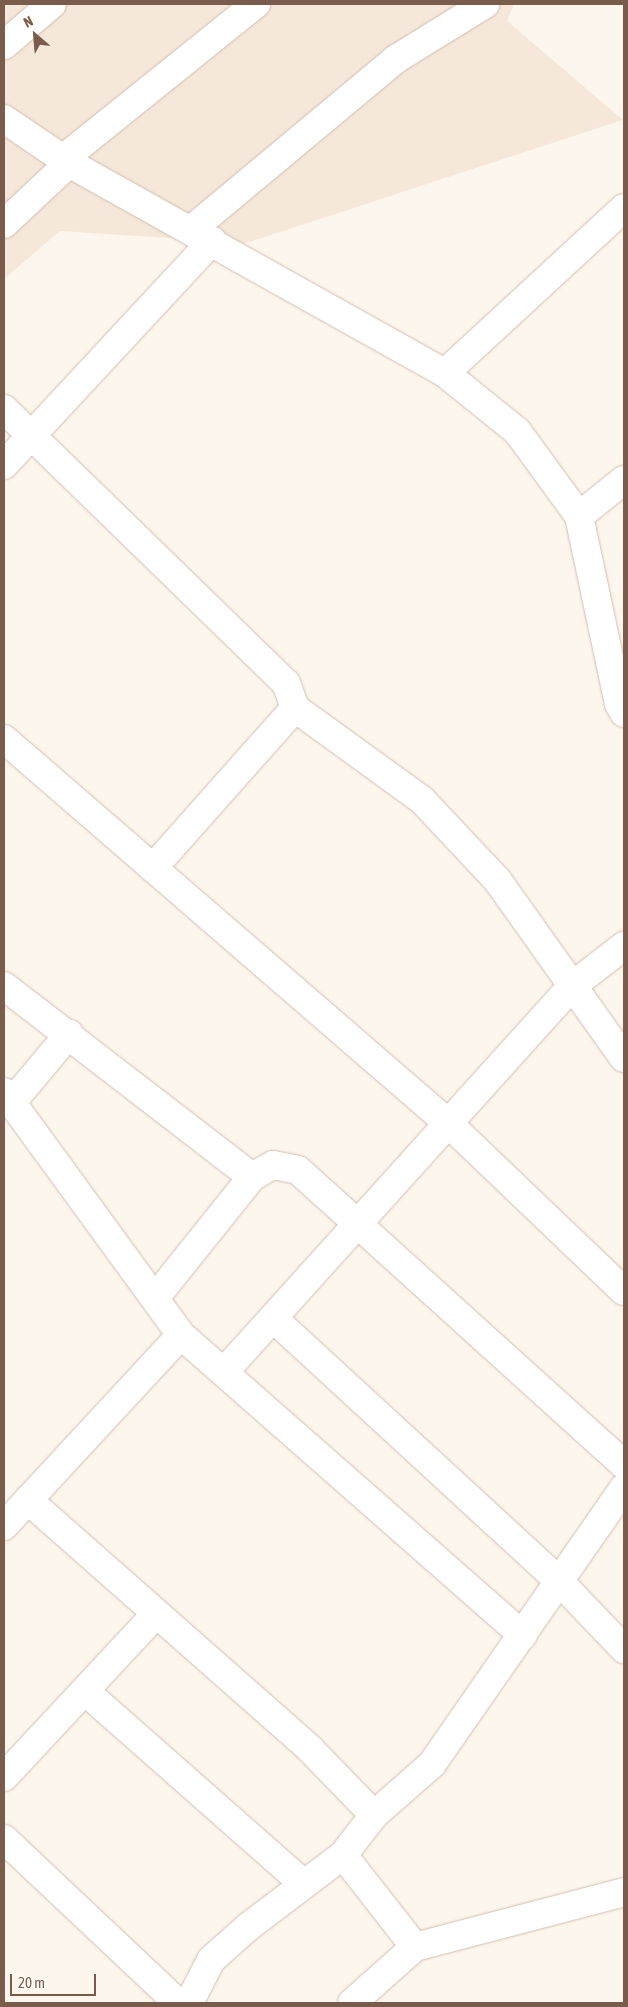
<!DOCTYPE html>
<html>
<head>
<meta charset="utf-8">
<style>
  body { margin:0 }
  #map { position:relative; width:628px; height:2007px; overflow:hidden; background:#fdf6ec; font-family:"Asap Condensed",sans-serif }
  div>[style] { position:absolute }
  .residential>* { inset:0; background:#f5e8da }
  .roads { filter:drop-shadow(0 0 1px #d1beb0) drop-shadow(0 0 1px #d1beb0) }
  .street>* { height:28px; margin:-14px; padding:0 14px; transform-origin:14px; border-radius:14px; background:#fff }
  span { translate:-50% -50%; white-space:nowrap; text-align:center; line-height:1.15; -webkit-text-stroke:5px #fffaf3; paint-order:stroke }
  .frame { position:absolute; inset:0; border:5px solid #7a5c4d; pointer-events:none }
  .north { position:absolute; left:10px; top:10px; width:50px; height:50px; -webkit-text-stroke:4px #fffaf3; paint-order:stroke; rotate:333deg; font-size:14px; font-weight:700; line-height:20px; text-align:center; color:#7a5c4d }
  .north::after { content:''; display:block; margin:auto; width:18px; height:22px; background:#7a5c4d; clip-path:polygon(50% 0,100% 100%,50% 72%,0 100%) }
  .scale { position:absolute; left:10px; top:1974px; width:86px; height:22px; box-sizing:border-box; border:2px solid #7a5c4d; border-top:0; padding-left:6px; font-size:15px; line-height:18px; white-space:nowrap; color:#7a5c4d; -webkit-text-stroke:4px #fffaf3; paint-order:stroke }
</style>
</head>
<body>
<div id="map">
  <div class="residential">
    <div style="clip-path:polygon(4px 4px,514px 4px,507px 21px,623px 120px,246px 243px,60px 231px,4px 279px)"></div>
  </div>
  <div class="roads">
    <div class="street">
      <div style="left:4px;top:45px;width:63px;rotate:-40.5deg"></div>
      <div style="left:4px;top:119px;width:78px;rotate:34.1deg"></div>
      <div style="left:69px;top:163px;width:431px;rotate:29.2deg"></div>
      <div style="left:445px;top:373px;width:92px;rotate:38.9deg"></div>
      <div style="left:517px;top:431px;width:105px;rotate:53.9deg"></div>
      <div style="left:579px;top:516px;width:192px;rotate:78deg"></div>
      <div style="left:619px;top:704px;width:10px;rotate:61deg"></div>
      <div style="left:63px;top:159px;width:248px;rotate:-38.8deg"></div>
      <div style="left:4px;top:224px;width:89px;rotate:-43.2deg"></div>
      <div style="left:191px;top:230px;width:267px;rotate:-39.8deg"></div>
      <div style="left:396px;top:59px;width:105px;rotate:-31.7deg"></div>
      <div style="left:445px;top:373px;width:243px;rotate:-42.7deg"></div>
      <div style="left:4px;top:409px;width:393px;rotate:44.2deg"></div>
      <div style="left:286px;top:683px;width:27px;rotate:70deg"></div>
      <div style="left:295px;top:708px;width:214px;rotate:131.6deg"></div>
      <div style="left:4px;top:465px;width:306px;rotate:-47.1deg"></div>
      <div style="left:579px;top:516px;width:58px;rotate:-38.7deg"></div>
      <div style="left:295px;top:708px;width:157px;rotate:35.9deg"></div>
      <div style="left:422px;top:800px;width:111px;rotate:46.8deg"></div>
      <div style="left:498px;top:881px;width:217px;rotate:54.6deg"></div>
      <div style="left:4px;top:739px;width:587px;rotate:40.86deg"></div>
      <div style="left:448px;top:1123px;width:243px;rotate:43.7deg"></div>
      <div style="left:4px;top:986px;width:313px;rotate:37.6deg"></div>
      <div style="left:4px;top:1092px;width:301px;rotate:53.9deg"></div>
      <div style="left:181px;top:1335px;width:455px;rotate:41.3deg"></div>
      <div style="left:12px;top:1102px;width:89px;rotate:-50deg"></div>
      <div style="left:155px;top:1298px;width:155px;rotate:-51.3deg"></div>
      <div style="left:252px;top:1177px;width:24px;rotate:-30deg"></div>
      <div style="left:273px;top:1165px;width:25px;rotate:11deg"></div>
      <div style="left:298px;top:1170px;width:440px;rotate:42.1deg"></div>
      <div style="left:273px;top:1318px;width:390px;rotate:42.6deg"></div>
      <div style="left:560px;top:1582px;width:93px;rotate:46.3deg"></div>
      <div style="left:224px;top:1372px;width:520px;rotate:-47.96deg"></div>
      <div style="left:572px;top:986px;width:66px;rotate:-37.6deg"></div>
      <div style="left:28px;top:1500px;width:376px;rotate:41.4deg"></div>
      <div style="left:310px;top:1749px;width:92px;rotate:45.9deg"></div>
      <div style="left:4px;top:1526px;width:260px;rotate:-47.2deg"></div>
      <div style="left:86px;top:1692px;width:290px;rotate:41.4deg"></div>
      <div style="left:4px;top:1777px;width:223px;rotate:-47deg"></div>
      <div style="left:4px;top:1839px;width:239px;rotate:43.3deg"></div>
      <div style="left:343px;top:1855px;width:117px;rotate:52deg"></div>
      <div style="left:415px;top:1947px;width:84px;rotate:138.4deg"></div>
      <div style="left:415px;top:1947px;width:216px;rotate:-14.7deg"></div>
      <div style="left:189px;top:2003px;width:48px;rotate:-62.9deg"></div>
      <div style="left:211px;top:1960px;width:50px;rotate:-41.7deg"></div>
      <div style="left:248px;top:1927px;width:119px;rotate:-37.2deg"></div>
      <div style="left:343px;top:1855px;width:51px;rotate:-52.2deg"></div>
      <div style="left:374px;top:1815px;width:77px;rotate:-41.3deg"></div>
      <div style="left:432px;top:1764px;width:336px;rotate:-55.2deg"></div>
    </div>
  </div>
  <div class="frame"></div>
  <div class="north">N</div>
  <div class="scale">20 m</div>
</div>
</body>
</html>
